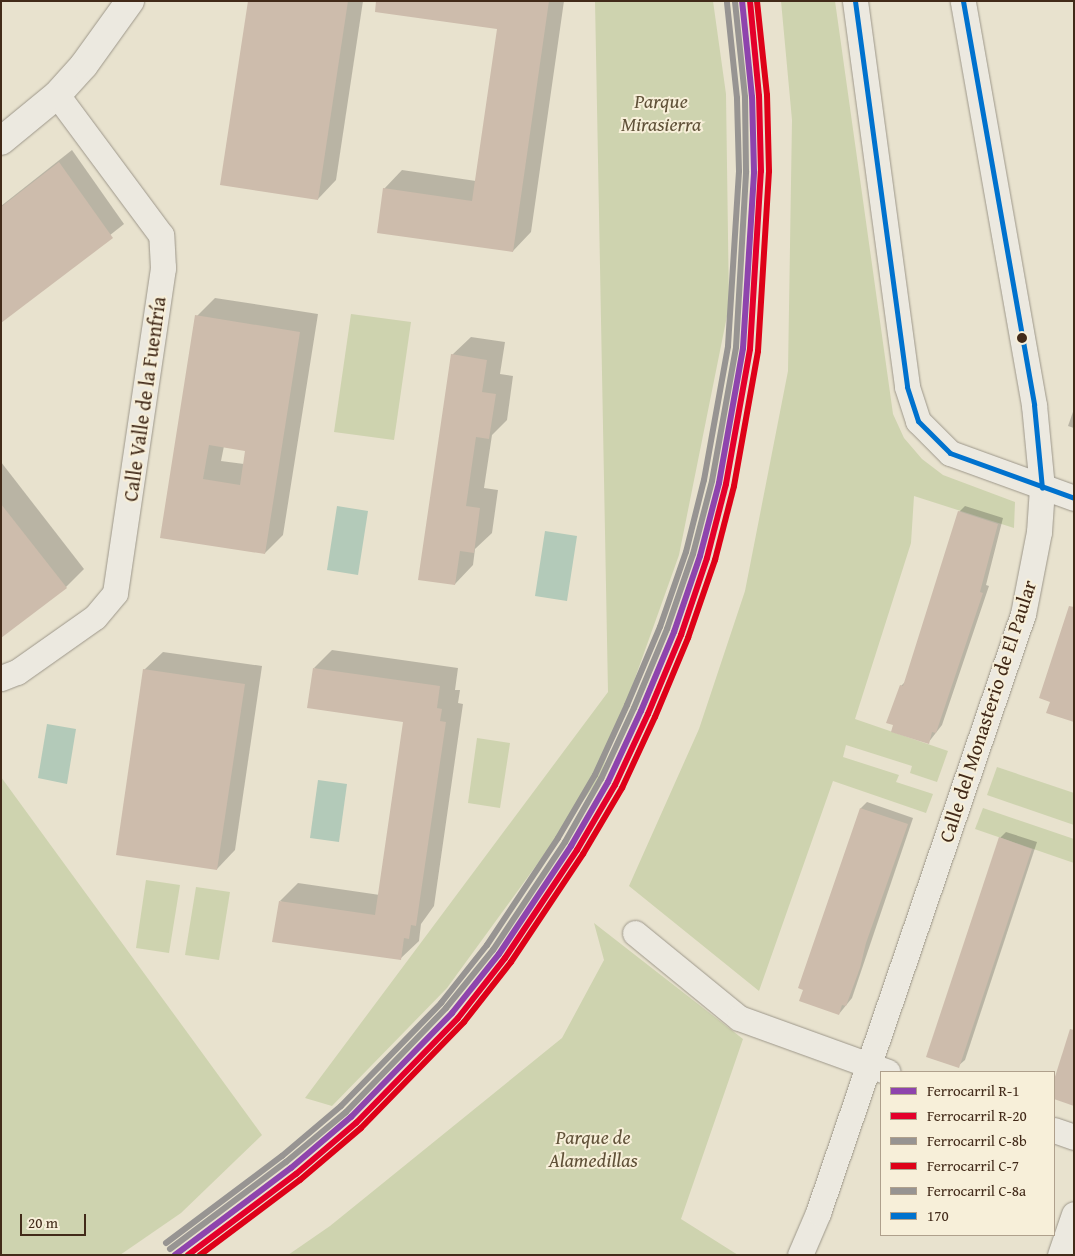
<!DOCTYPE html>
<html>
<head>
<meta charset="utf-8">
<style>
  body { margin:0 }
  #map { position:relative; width:1075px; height:1256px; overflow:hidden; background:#e8e2ce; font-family:"Gentium Book Plus",serif }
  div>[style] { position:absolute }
  .green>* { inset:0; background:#ced3af }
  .water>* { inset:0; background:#b3cab9 }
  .shadow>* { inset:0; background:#0003 }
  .building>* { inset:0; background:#cdbcac }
  .roads { filter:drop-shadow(0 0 1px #9d978a) drop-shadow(0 0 1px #9d978a) }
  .minor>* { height:25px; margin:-12.5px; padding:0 12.5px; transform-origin:12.5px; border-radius:12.5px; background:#ece9e0 }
  .tertiary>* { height:28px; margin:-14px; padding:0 14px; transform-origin:14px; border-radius:14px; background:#ece9e0 }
  .bus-1>* { height:5px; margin:-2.5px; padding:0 2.5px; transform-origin:2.5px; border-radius:2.5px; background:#0072ce }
  .rail-1>* { height:6px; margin:-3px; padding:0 3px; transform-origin:3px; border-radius:3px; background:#8e44ad }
  .rail-2>* { height:6px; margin:-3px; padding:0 3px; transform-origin:3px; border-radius:3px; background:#e4002b }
  .rail-3>* { height:6px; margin:-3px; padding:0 3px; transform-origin:3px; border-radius:3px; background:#979492 }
  .rail-4>* { height:6px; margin:-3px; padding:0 3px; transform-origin:3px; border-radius:3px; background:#de0118 }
  .rail-5>* { height:6px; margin:-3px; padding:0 3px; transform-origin:3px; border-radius:3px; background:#979492 }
  .dots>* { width:14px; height:14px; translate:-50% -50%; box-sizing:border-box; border:2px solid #f7efd9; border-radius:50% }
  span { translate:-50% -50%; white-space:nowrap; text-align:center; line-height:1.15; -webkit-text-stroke:4px #f7efd9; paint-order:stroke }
  .park-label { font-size:20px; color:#605138; font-style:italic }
  .street-label { font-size:20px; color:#422a19 }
  .frame { position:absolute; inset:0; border:2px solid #422a19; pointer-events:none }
  .legend { position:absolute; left:880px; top:1071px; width:175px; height:165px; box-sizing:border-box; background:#f7efd9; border:1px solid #afa08c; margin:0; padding:6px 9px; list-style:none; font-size:15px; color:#422a19 }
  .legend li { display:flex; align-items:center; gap:10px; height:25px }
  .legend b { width:25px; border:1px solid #afa08c }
  .scale { position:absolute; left:20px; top:1214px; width:66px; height:22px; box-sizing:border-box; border:2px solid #422a19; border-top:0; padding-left:6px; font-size:15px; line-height:18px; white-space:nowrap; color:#422a19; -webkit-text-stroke:4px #f7efd9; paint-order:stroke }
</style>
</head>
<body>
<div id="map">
  <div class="green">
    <div style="clip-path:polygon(595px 1px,713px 1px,726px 94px,729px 306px,679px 555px,599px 779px,447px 988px,332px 1106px,305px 1098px,608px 692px)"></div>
    <div style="clip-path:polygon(781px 1px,835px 1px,893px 414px,904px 438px,922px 459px,943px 475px,1015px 502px,1014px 528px,914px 496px,911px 543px,855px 719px,948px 751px,937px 782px,910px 773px,912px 766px,846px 745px,843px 757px,899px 775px,896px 782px,933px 794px,926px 813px,833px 781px,759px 991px,629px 886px,699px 729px,745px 591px,788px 371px,792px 120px)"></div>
    <div style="clip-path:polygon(351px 314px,411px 322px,394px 440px,334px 432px)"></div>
    <div style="clip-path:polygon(477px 738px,510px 743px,500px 808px,468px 803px)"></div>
    <div style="clip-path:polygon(997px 767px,1074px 793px,1074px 825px,987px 795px)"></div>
    <div style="clip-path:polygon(1px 777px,262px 1135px,181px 1213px,120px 1255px,1px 1255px)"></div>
    <div style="clip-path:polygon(983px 808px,1074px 839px,1074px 863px,975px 829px)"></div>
    <div style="clip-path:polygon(146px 880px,180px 885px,169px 953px,136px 948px)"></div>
    <div style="clip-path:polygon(196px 887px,230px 892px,219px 960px,185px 955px)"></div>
    <div style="clip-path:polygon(594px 923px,743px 1039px,681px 1219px,738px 1255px,288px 1255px,330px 1226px,562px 1038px,604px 960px)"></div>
  </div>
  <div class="water">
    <div style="clip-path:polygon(337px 506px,368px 511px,358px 575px,327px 570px)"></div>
    <div style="clip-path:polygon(545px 531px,577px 536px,567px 601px,535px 596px)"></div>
    <div style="clip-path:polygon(47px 724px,76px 729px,67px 784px,38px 778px)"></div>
    <div style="clip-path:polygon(318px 780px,347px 784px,339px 842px,310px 838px)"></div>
  </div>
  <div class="shadow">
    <div style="clip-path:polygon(249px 1px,363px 1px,336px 180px,318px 199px)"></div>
    <div style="clip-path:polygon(407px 1px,564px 1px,531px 232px,513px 251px,384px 189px,402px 170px,476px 181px,498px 28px)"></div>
    <div style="clip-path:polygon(72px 150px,124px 224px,1px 322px,1px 206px)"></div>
    <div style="clip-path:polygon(evenodd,215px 298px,318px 314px,283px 535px,265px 553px,162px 537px,197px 316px,215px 298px,224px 446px,247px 450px,244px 464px,221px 461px,224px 446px)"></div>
    <div style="clip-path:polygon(471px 337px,505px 342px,500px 374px,513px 376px,507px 420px,492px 435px,484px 488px,498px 490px,492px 533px,475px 549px,473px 565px,455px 584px,452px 355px)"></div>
    <div style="clip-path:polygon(1074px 409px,1074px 428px,1068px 426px)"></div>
    <div style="clip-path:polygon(1px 462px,84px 569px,66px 587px,1px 636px)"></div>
    <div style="clip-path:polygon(965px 506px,1003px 518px,986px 585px,989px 586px,942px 725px,928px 743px,901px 686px,905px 682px,959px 512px)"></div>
    <div style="clip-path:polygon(332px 650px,458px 668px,455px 690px,460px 690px,458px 703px,463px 704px,434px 906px,421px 924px,419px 941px,400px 959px,280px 901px,298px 883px,380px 895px,405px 721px,314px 668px)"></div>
    <div style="clip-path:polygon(163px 652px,262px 666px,235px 850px,217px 869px,144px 670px)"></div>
    <div style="clip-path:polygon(867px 802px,913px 818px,852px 998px,839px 1014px,861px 808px)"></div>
    <div style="clip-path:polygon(1006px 832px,1037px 842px,965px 1060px,958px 1066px,1000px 838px)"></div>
  </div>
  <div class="building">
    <div style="clip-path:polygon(248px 1px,348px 1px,318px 200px,220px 185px)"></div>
    <div style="clip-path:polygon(376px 1px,549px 1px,513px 252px,377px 233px,383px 188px,472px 201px,497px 29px,375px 12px)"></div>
    <div style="clip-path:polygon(59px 162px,113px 238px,1px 323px,1px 207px)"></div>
    <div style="clip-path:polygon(evenodd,195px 315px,300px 332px,265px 554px,160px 538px,195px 315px,209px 445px,245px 451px,240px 485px,203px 479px,209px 445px)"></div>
    <div style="clip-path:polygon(451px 354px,487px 360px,482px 392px,496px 394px,489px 439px,476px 437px,466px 506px,480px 508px,474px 553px,460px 551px,455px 585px,418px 580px)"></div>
    <div style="clip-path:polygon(1px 504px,67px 588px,1px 638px)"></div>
    <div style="clip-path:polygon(958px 511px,998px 524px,980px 592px,983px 593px,936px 733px,932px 732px,929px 744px,891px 732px,893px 725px,886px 723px,900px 685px,903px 686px)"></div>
    <div style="clip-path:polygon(1069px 606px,1074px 607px,1074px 722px,1046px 713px,1050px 702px,1039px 698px)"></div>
    <div style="clip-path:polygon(313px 668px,440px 686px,437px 708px,442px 709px,440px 721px,446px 722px,416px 926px,411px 925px,409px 939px,404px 938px,401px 960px,272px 942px,279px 901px,375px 915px,403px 722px,307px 708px)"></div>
    <div style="clip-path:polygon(143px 669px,245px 684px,217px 870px,116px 855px)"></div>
    <div style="clip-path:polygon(860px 808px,908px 824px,866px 943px,860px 968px,846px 1006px,842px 1005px,839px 1015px,799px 1001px,803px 990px,798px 988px)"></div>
    <div style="clip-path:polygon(999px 837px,1032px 849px,959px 1068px,926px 1057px)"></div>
    <div style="clip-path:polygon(1070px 1029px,1074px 1030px,1074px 1106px,1054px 1099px,1054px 1080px)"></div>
  </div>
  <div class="roads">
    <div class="minor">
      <div style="left:855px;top:1px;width:389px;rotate:82.3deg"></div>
      <div style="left:907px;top:387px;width:36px;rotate:72deg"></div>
      <div style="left:918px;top:421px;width:45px;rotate:45deg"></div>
      <div style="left:950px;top:453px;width:132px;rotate:19.9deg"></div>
      <div style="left:1px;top:678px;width:17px;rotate:-21deg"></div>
      <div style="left:17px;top:672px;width:95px;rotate:-35.2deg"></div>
      <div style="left:95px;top:617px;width:31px;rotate:-50deg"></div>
      <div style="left:115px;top:593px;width:329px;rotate:-81.6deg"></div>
      <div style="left:163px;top:268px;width:33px;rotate:-93deg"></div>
      <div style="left:161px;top:235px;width:174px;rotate:-126.6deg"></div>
      <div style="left:635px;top:933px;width:134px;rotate:39.3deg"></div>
      <div style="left:739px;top:1018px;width:158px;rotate:19.9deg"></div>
      <div style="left:1054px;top:1130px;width:21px;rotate:19deg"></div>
      <div style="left:800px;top:1255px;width:46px;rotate:-66.8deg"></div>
      <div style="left:818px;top:1213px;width:633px;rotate:-71.11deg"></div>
      <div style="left:1023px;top:614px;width:84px;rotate:-79deg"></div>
      <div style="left:1039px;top:532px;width:44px;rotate:-86.1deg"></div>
      <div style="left:1042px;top:488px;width:83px;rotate:-95.5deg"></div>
      <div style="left:1034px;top:405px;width:410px;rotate:-100deg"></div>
      <div style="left:1060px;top:1255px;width:43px;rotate:-71.1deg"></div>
    </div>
    <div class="tertiary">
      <div style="left:1px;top:141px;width:72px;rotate:-39.4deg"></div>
      <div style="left:57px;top:95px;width:40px;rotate:-48deg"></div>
      <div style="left:84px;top:65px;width:79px;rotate:-54.3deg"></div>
    </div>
  </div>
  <div class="bus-1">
    <div style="left:855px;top:1px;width:389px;rotate:82.3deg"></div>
    <div style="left:907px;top:387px;width:36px;rotate:72deg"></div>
    <div style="left:918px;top:421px;width:45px;rotate:45deg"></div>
    <div style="left:950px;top:453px;width:132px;rotate:19.9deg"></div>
    <div style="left:963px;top:1px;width:410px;rotate:80deg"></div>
    <div style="left:1034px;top:405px;width:83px;rotate:84.5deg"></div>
  </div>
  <div class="rail-1">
    <div style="left:175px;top:1255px;width:145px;rotate:-36.9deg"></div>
    <div style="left:291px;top:1168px;width:79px;rotate:-40.4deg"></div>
    <div style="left:351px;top:1117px;width:145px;rotate:-45.8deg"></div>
    <div style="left:452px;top:1013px;width:75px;rotate:-51.5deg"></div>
    <div style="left:499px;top:954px;width:130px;rotate:-56.3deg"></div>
    <div style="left:571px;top:846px;width:74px;rotate:-60deg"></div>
    <div style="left:608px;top:782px;width:78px;rotate:-65.1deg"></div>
    <div style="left:641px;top:711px;width:86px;rotate:-67.3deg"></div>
    <div style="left:674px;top:632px;width:80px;rotate:-71.1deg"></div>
    <div style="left:700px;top:556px;width:75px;rotate:-75.4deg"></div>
    <div style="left:719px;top:483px;width:137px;rotate:-79.9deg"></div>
    <div style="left:743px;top:348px;width:177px;rotate:-86.4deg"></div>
    <div style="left:754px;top:171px;width:74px;rotate:-91.5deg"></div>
    <div style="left:752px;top:97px;width:97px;rotate:-95.9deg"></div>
  </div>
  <div class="rail-2">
    <div style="left:188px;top:1255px;width:135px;rotate:-36.9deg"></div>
    <div style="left:296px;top:1174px;width:79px;rotate:-40.4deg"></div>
    <div style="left:356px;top:1123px;width:146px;rotate:-45.8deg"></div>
    <div style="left:458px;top:1018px;width:76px;rotate:-51.9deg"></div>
    <div style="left:505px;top:958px;width:130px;rotate:-56.3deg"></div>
    <div style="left:577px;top:850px;width:75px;rotate:-59.7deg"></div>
    <div style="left:615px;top:785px;width:78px;rotate:-65.1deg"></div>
    <div style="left:648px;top:714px;width:86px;rotate:-67.3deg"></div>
    <div style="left:681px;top:635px;width:81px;rotate:-71.3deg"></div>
    <div style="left:707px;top:558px;width:76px;rotate:-75.6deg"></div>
    <div style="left:726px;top:484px;width:137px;rotate:-79.9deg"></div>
    <div style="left:750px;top:349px;width:178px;rotate:-86.5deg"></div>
    <div style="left:761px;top:171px;width:75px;rotate:-91.5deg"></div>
    <div style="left:759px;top:96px;width:95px;rotate:-95.4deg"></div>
  </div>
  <div class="rail-3">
    <div style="left:170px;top:1249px;width:145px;rotate:-36.9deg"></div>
    <div style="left:286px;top:1162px;width:78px;rotate:-39.8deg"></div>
    <div style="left:346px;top:1112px;width:144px;rotate:-46.1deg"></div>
    <div style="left:446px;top:1008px;width:75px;rotate:-51deg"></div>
    <div style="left:493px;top:950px;width:130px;rotate:-56.3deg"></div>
    <div style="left:565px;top:842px;width:73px;rotate:-60.3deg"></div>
    <div style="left:601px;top:779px;width:78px;rotate:-65.1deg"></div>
    <div style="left:634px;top:708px;width:86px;rotate:-67.3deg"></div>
    <div style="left:667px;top:629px;width:79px;rotate:-70.9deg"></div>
    <div style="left:693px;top:554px;width:75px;rotate:-75.4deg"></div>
    <div style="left:712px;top:481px;width:136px;rotate:-79.8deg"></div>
    <div style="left:736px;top:347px;width:176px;rotate:-86.7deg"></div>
    <div style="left:746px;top:171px;width:74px;rotate:-90.8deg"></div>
    <div style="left:745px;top:97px;width:96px;rotate:-96deg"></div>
  </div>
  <div class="rail-4">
    <div style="left:200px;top:1255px;width:125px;rotate:-36.9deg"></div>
    <div style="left:300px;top:1180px;width:80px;rotate:-40.4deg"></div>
    <div style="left:361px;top:1128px;width:148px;rotate:-45.8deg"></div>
    <div style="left:464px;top:1022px;width:76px;rotate:-51.9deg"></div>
    <div style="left:511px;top:962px;width:130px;rotate:-56.3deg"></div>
    <div style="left:583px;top:854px;width:77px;rotate:-59.4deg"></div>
    <div style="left:622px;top:788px;width:78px;rotate:-65.1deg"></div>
    <div style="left:655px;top:717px;width:86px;rotate:-67.3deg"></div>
    <div style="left:688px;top:638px;width:83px;rotate:-70.9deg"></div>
    <div style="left:715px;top:560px;width:76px;rotate:-75.6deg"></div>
    <div style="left:734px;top:486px;width:137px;rotate:-79.9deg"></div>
    <div style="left:758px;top:351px;width:180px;rotate:-86.5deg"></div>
    <div style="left:769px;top:171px;width:76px;rotate:-91.5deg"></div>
    <div style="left:767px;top:95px;width:95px;rotate:-96.1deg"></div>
  </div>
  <div class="rail-5">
    <div style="left:166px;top:1243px;width:145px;rotate:-36.9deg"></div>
    <div style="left:282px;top:1156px;width:77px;rotate:-40.3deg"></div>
    <div style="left:341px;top:1106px;width:144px;rotate:-45.8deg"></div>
    <div style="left:441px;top:1003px;width:74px;rotate:-51.6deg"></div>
    <div style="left:487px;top:945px;width:128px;rotate:-56.4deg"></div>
    <div style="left:558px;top:838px;width:73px;rotate:-59.6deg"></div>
    <div style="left:595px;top:775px;width:77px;rotate:-65.4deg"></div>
    <div style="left:627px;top:705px;width:85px;rotate:-67.1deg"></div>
    <div style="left:660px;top:627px;width:79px;rotate:-70.9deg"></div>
    <div style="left:686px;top:552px;width:74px;rotate:-76deg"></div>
    <div style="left:704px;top:480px;width:136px;rotate:-79.8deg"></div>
    <div style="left:728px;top:346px;width:175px;rotate:-86.4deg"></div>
    <div style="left:739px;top:171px;width:73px;rotate:-91.6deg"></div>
    <div style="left:737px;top:98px;width:96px;rotate:-96deg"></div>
  </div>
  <div class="dots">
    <div style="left:1022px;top:338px;background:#422a19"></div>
  </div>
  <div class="park-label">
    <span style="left:661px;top:112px">Parque<br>Mirasierra</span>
    <span style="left:593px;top:1148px">Parque de<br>Alamedillas</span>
  </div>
  <div class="street-label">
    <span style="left:144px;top:399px;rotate:-82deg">Calle Valle de la Fuenfría</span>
    <span style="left:987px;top:711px;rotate:-72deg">Calle del Monasterio de El Paular</span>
  </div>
  <div class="frame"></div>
  <ul class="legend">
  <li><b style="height:6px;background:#8e44ad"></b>Ferrocarril R-1</li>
  <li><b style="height:6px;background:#e4002b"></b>Ferrocarril R-20</li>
  <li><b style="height:6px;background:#979492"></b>Ferrocarril C-8b</li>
  <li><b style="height:6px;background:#de0118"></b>Ferrocarril C-7</li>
  <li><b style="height:6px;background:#979492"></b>Ferrocarril C-8a</li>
  <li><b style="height:6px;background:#0072ce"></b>170</li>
  </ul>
  <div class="scale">20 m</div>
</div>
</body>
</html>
